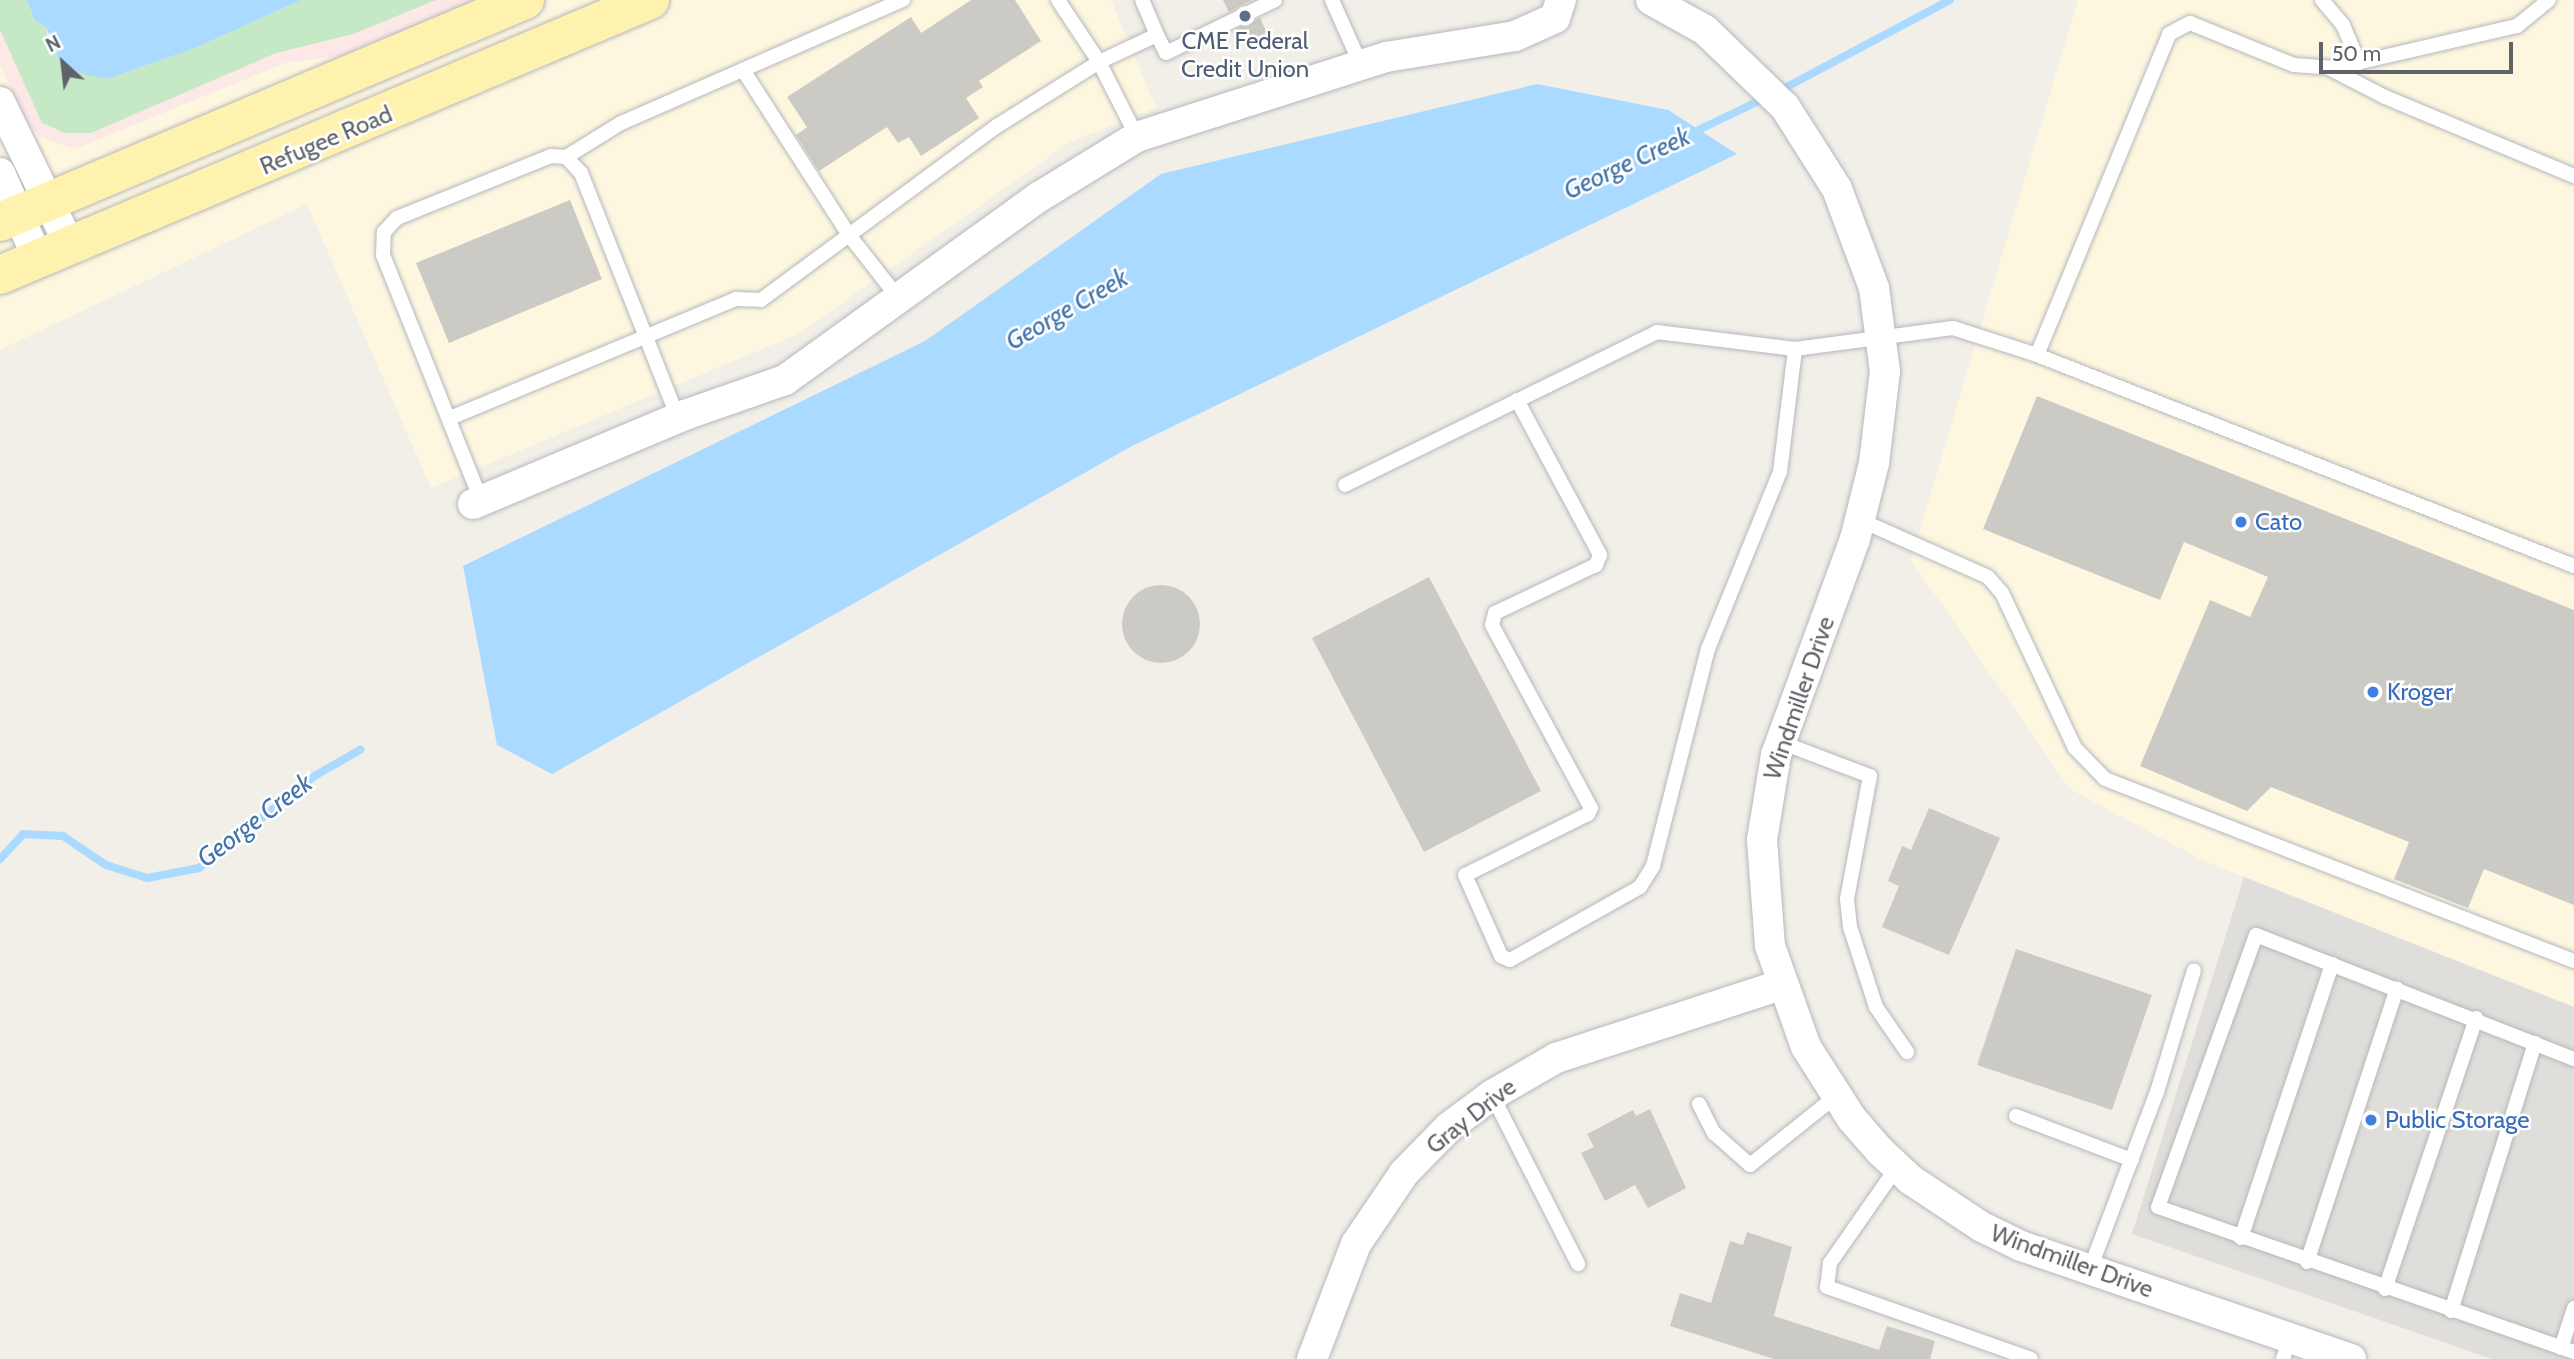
<!DOCTYPE html>
<html>
<head>
<meta charset="utf-8">
<style>
  body { margin:0 }
  #map { position:relative; width:2574px; height:1359px; overflow:hidden; background:#f1efe8; font-family:Cabin,sans-serif }
  div>[style] { position:absolute }
  .commercial>* { inset:0; background:#fef7e0 }
  .industrial>* { inset:0; background:#e0deda }
  .medical>* { inset:0; background:#fce8e6 }
  .green>* { inset:0; background:#c5e8c5 }
  .water>* { inset:0; background:#aadaff }
  .stream>* { height:8px; margin:-4px; padding:0 4px; transform-origin:4px; border-radius:4px; background:#aadaff }
  .building>* { inset:0; background:#cccac5 }
  .round { border-radius:50% }
  .roads { filter:drop-shadow(0 0 2px #b5b8bc) drop-shadow(0 0 2px #b5b8bc) }
  .lane>* { height:14px; margin:-7px; padding:0 7px; transform-origin:7px; border-radius:7px; background:#fff }
  .street>* { height:30px; margin:-15px; padding:0 15px; transform-origin:15px; border-radius:15px; background:#fff }
  .primary>* { height:38px; margin:-19px; padding:0 19px; transform-origin:19px; border-radius:19px; background:#fff2af }
  .dots>* { width:19px; height:19px; translate:-50% -50%; box-sizing:border-box; border:4px solid #fff; border-radius:50% }
  span { translate:-50% -50%; white-space:nowrap; text-align:center; line-height:1.15; -webkit-text-stroke:5px #fff; paint-order:stroke }
  .service-label { font-size:24px; color:#4e5e75 }
  .street-label { font-size:24px; color:#5f6368 }
  .shop-label { font-size:24px; color:#366cbe }
  .left { translate:0 -50%; text-align:left }
  .water-label { font-size:26px; color:#4174aa; font-style:italic }
  .north { position:absolute; left:28px; top:28px; width:70px; height:70px; -webkit-text-stroke:5px #fff; paint-order:stroke; rotate:333deg; font-size:19px; font-weight:700; line-height:28px; text-align:center; color:#5f6368 }
  .north::after { content:''; display:block; margin:auto; width:24px; height:32px; background:#5f6368; clip-path:polygon(50% 0,100% 100%,50% 72%,0 100%) }
  .scale { position:absolute; left:2319px; top:42px; width:194px; height:32px; box-sizing:border-box; border:4px solid #5f6368; border-top:0; padding-left:9px; font-size:21px; line-height:24px; white-space:nowrap; color:#5f6368; -webkit-text-stroke:5px #fff; paint-order:stroke }
</style>
</head>
<body>
<div id="map">
  <div class="commercial">
    <div style="clip-path:polygon(0 0,1111px 0,1156px 108px,1070px 142px,798px 334px,431px 488px,307px 204px,0 350px)"></div>
    <div style="clip-path:polygon(2078px 0,2574px 0,2574px 1007px,2204px 861px,2070px 789px,1911px 560px)"></div>
  </div>
  <div class="industrial">
    <div style="clip-path:polygon(2244px 877px,2574px 1007px,2574px 1359px,2492px 1359px,2132px 1234px)"></div>
  </div>
  <div class="medical">
    <div style="clip-path:polygon(0 0,479px 0,344px 55px,285px 63px,75px 149px,40px 137px,26px 122px,0 64px)"></div>
  </div>
  <div class="green">
    <div style="clip-path:polygon(0 0,27px 0,35px 21px,46px 27px,48px 40px,107px 79px,195px 48px,301px 0,436px 0,353px 34px,276px 53px,91px 133px,65px 133px,42px 123px,0 30px)"></div>
  </div>
  <div class="water">
    <div style="clip-path:polygon(27px 0,301px 0,195px 48px,107px 79px,71px 71px,61px 65px,46px 27px,35px 21px)"></div>
    <div style="clip-path:polygon(1537px 84px,1668px 110px,1737px 154px,1132px 446px,552px 774px,497px 745px,463px 566px,925px 341px,1161px 174px)"></div>
  </div>
  <div class="stream">
    <div style="left:1777px;top:92px;width:196px;rotate:-28deg"></div>
    <div style="left:1692px;top:133px;width:81px;rotate:-25.6deg"></div>
    <div style="left:0;top:859px;width:34px;rotate:-47deg"></div>
    <div style="left:23px;top:834px;width:40px;rotate:2.9deg"></div>
    <div style="left:63px;top:836px;width:52px;rotate:34deg"></div>
    <div style="left:106px;top:865px;width:43px;rotate:17.6deg"></div>
    <div style="left:147px;top:878px;width:53px;rotate:-10.9deg"></div>
    <div style="left:199px;top:868px;width:149px;rotate:-38.5deg"></div>
    <div style="left:316px;top:775px;width:51px;rotate:-29.6deg"></div>
  </div>
  <div class="building">
    <div style="clip-path:polygon(971px 0,1015px 0,1041px 41px,979px 81px,983px 87px,966px 98px,979px 118px,921px 156px,909px 137px,898px 143px,887px 127px,819px 171px,796px 135px,807px 127px,787px 97px,911px 17px,921px 33px)"></div>
    <div style="clip-path:polygon(1223px 0,1252px 0,1229px 12px)"></div>
    <div style="clip-path:polygon(1260px 18px,1267px 33px,1243px 43px,1236px 29px)"></div>
    <div style="clip-path:polygon(570px 200px,602px 279px,449px 343px,416px 263px)"></div>
    <div style="clip-path:polygon(2037px 396px,2574px 610px,2574px 905px,2484px 869px,2468px 908px,2394px 879px,2409px 842px,2271px 787px,2247px 811px,2140px 766px,2210px 600px,2250px 617px,2268px 577px,2184px 542px,2160px 600px,1983px 529px)"></div>
    <div style="clip-path:polygon(1429px 577px,1541px 791px,1424px 852px,1312px 638px)"></div>
    <div class="round" style="left:1122px;top:585px;width:78px;height:78px"></div>
    <div style="clip-path:polygon(1929px 808px,2000px 838px,1949px 955px,1882px 927px,1899px 886px,1888px 881px,1902px 846px,1911px 850px)"></div>
    <div style="clip-path:polygon(2016px 949px,2152px 995px,2112px 1110px,1977px 1065px)"></div>
    <div style="clip-path:polygon(1650px 1109px,1686px 1188px,1648px 1208px,1635px 1185px,1605px 1201px,1581px 1153px,1594px 1147px,1587px 1134px,1633px 1110px,1636px 1116px)"></div>
    <div style="clip-path:polygon(1747px 1232px,1792px 1247px,1774px 1316px,1879px 1350px,1887px 1326px,1935px 1341px,1930px 1359px,1774px 1359px,1670px 1326px,1680px 1293px,1711px 1303px,1730px 1241px,1743px 1245px)"></div>
  </div>
  <div class="roads">
    <div class="lane">
      <div style="left:1058px;top:0;width:74px;rotate:56.5deg"></div>
      <div style="left:1099px;top:62px;width:84px;rotate:63.1deg"></div>
      <div style="left:1332px;top:0;width:71px;rotate:66deg"></div>
      <div style="left:2322px;top:0;width:33px;rotate:50deg"></div>
      <div style="left:2343px;top:25px;width:41px;rotate:67.2deg"></div>
      <div style="left:1157px;top:35px;width:20px;rotate:63deg"></div>
      <div style="left:1166px;top:53px;width:121px;rotate:-25.9deg"></div>
      <div style="left:2329px;top:68px;width:63px;rotate:27.4deg"></div>
      <div style="left:2385px;top:97px;width:205px;rotate:22.7deg"></div>
      <div style="left:743px;top:70px;width:196px;rotate:57.3deg"></div>
      <div style="left:849px;top:235px;width:83px;rotate:51.9deg"></div>
      <div style="left:566px;top:157px;width:65px;rotate:-31.7deg"></div>
      <div style="left:621px;top:123px;width:308px;rotate:-23.6deg"></div>
      <div style="left:2037px;top:355px;width:347px;rotate:-67.6deg"></div>
      <div style="left:2169px;top:34px;width:24px;rotate:-28deg"></div>
      <div style="left:2190px;top:23px;width:112px;rotate:22deg"></div>
      <div style="left:2294px;top:65px;width:41px;rotate:4.2deg"></div>
      <div style="left:2335px;top:68px;width:187px;rotate:-13deg"></div>
      <div style="left:2517px;top:26px;width:41px;rotate:-39.1deg"></div>
      <div style="left:1517px;top:400px;width:176px;rotate:61.8deg"></div>
      <div style="left:1600px;top:555px;width:11px;rotate:112deg"></div>
      <div style="left:1596px;top:565px;width:112px;rotate:154.6deg"></div>
      <div style="left:1495px;top:613px;width:12px;rotate:104deg"></div>
      <div style="left:1492px;top:625px;width:208px;rotate:61.6deg"></div>
      <div style="left:1591px;top:808px;width:7px;rotate:117deg"></div>
      <div style="left:1588px;top:814px;width:137px;rotate:153.6deg"></div>
      <div style="left:1465px;top:875px;width:89px;rotate:66deg"></div>
      <div style="left:1501px;top:956px;width:10px;rotate:24deg"></div>
      <div style="left:1510px;top:960px;width:149px;rotate:-29.3deg"></div>
      <div style="left:1640px;top:887px;width:25px;rotate:-58deg"></div>
      <div style="left:1653px;top:866px;width:224px;rotate:-75.8deg"></div>
      <div style="left:1708px;top:649px;width:191px;rotate:-67.9deg"></div>
      <div style="left:1780px;top:472px;width:124px;rotate:-83deg"></div>
      <div style="left:450px;top:418px;width:310px;rotate:-22.6deg"></div>
      <div style="left:736px;top:299px;width:25px;rotate:2deg"></div>
      <div style="left:761px;top:300px;width:293px;rotate:-36.4deg"></div>
      <div style="left:997px;top:126px;width:120px;rotate:-32.1deg"></div>
      <div style="left:1099px;top:62px;width:64px;rotate:-25deg"></div>
      <div style="left:1157px;top:35px;width:38px;rotate:-113deg"></div>
      <div style="left:1345px;top:485px;width:347px;rotate:-26.1deg"></div>
      <div style="left:1657px;top:332px;width:139px;rotate:7deg"></div>
      <div style="left:1795px;top:349px;width:159px;rotate:-7.6deg"></div>
      <div style="left:1953px;top:328px;width:88px;rotate:17.8deg"></div>
      <div style="left:2037px;top:355px;width:577px;rotate:21.45deg"></div>
      <div style="left:481px;top:500px;width:264px;rotate:-111.8deg"></div>
      <div style="left:383px;top:255px;width:23px;rotate:-88deg"></div>
      <div style="left:384px;top:232px;width:19px;rotate:-47deg"></div>
      <div style="left:397px;top:218px;width:166px;rotate:-21.9deg"></div>
      <div style="left:551px;top:156px;width:15px;rotate:4deg"></div>
      <div style="left:566px;top:157px;width:22px;rotate:47deg"></div>
      <div style="left:581px;top:173px;width:264px;rotate:68.4deg"></div>
      <div style="left:1860px;top:520px;width:140px;rotate:24deg"></div>
      <div style="left:1988px;top:577px;width:21px;rotate:49deg"></div>
      <div style="left:2002px;top:593px;width:171px;rotate:64.8deg"></div>
      <div style="left:2075px;top:748px;width:43px;rotate:45.9deg"></div>
      <div style="left:2105px;top:779px;width:503px;rotate:21.21deg"></div>
      <div style="left:1780px;top:742px;width:96px;rotate:20.7deg"></div>
      <div style="left:1870px;top:776px;width:125px;rotate:100.6deg"></div>
      <div style="left:1847px;top:899px;width:28px;rotate:84deg"></div>
      <div style="left:1850px;top:927px;width:84px;rotate:72deg"></div>
      <div style="left:1876px;top:1007px;width:55px;rotate:55.4deg"></div>
      <div style="left:2574px;top:1059px;width:341px;rotate:-158.7deg"></div>
      <div style="left:2256px;top:935px;width:289px;rotate:109.8deg"></div>
      <div style="left:2158px;top:1207px;width:441px;rotate:19.2deg"></div>
      <div style="left:1492px;top:1095px;width:190px;rotate:63deg"></div>
      <div style="left:1699px;top:1104px;width:33px;rotate:63deg"></div>
      <div style="left:1714px;top:1133px;width:48px;rotate:41.6deg"></div>
      <div style="left:1750px;top:1165px;width:110px;rotate:-38.7deg"></div>
      <div style="left:2016px;top:1116px;width:124px;rotate:20.8deg"></div>
      <div style="left:1897px;top:1167px;width:117px;rotate:124.9deg"></div>
      <div style="left:1830px;top:1263px;width:24px;rotate:97deg"></div>
      <div style="left:1827px;top:1287px;width:216px;rotate:19.4deg"></div>
      <div style="left:2241px;top:1238px;width:289px;rotate:-71.6deg"></div>
      <div style="left:2307px;top:1262px;width:288px;rotate:-71.8deg"></div>
      <div style="left:2090px;top:1269px;width:189px;rotate:-69.3deg"></div>
      <div style="left:2157px;top:1092px;width:127px;rotate:-73.1deg"></div>
      <div style="left:2385px;top:1289px;width:286px;rotate:-71.4deg"></div>
      <div style="left:2451px;top:1311px;width:281px;rotate:-72.6deg"></div>
      <div style="left:2561px;top:1348px;width:42px;rotate:-72deg"></div>
      <div style="left:2283px;top:1359px;width:22px;rotate:-72deg"></div>
    </div>
    <div class="street">
      <div style="left:1651px;top:0;width:62px;rotate:29.1deg"></div>
      <div style="left:1705px;top:30px;width:111px;rotate:43.9deg"></div>
      <div style="left:1785px;top:107px;width:97px;rotate:57.6deg"></div>
      <div style="left:1837px;top:189px;width:106px;rotate:69.5deg"></div>
      <div style="left:1874px;top:288px;width:84px;rotate:82.5deg"></div>
      <div style="left:1885px;top:371px;width:93px;rotate:96.8deg"></div>
      <div style="left:1874px;top:463px;width:78px;rotate:104deg"></div>
      <div style="left:1855px;top:539px;width:230px;rotate:110.1deg"></div>
      <div style="left:1776px;top:755px;width:86px;rotate:99.4deg"></div>
      <div style="left:1762px;top:840px;width:106px;rotate:85.7deg"></div>
      <div style="left:1770px;top:946px;width:107px;rotate:70.4deg"></div>
      <div style="left:1806px;top:1047px;width:85px;rotate:57.4deg"></div>
      <div style="left:1852px;top:1119px;width:43px;rotate:48.8deg"></div>
      <div style="left:1880px;top:1151px;width:42px;rotate:43.1deg"></div>
      <div style="left:1911px;top:1180px;width:85px;rotate:33.5deg"></div>
      <div style="left:1982px;top:1227px;width:43px;rotate:26deg"></div>
      <div style="left:2021px;top:1246px;width:349px;rotate:18.9deg"></div>
      <div style="left:0;top:102px;width:158px;rotate:64.1deg"></div>
      <div style="left:0;top:173px;width:92px;rotate:66.2deg"></div>
      <div style="left:473px;top:504px;width:230px;rotate:-22.8deg"></div>
      <div style="left:685px;top:415px;width:106px;rotate:-19.3deg"></div>
      <div style="left:785px;top:380px;width:313px;rotate:-35.8deg"></div>
      <div style="left:1039px;top:197px;width:115px;rotate:-31.5deg"></div>
      <div style="left:1137px;top:137px;width:262px;rotate:-17.8deg"></div>
      <div style="left:1386px;top:57px;width:131px;rotate:-9.2deg"></div>
      <div style="left:1515px;top:36px;width:44px;rotate:-24.2deg"></div>
      <div style="left:1555px;top:18px;width:19px;rotate:-72deg"></div>
      <div style="left:1312px;top:1359px;width:123px;rotate:-69.1deg"></div>
      <div style="left:1356px;top:1244px;width:86px;rotate:-55.9deg"></div>
      <div style="left:1404px;top:1173px;width:64px;rotate:-45.6deg"></div>
      <div style="left:1449px;top:1127px;width:54px;rotate:-36.7deg"></div>
      <div style="left:1492px;top:1095px;width:74px;rotate:-30deg"></div>
      <div style="left:1556px;top:1058px;width:237px;rotate:-18deg"></div>
    </div>
    <div class="primary">
      <div style="left:0;top:222px;width:570px;rotate:-22.92deg"></div>
      <div style="left:0;top:275px;width:706px;rotate:-22.93deg"></div>
    </div>
  </div>
  <div class="dots">
    <div style="left:1245px;top:16px;background:#5c6f8a"></div>
    <div style="left:2241px;top:522px;background:#3f7fe0"></div>
    <div style="left:2373px;top:692px;background:#3f7fe0"></div>
    <div style="left:2371px;top:1120px;background:#3f7fe0"></div>
  </div>
  <div class="service-label">
    <span style="left:1245px;top:55px">CME Federal<br>Credit Union</span>
  </div>
  <div class="street-label">
    <span style="left:326px;top:140px;rotate:-23deg">Refugee Road</span>
    <span style="left:1799px;top:698px;rotate:-71deg">Windmiller Drive</span>
    <span style="left:1471px;top:1116px;rotate:-38deg">Gray Drive</span>
    <span style="left:2072px;top:1261px;rotate:20deg">Windmiller Drive</span>
  </div>
  <div class="shop-label">
    <span class="left" style="left:2255px;top:522px">Cato</span>
    <span class="left" style="left:2387px;top:692px">Kroger</span>
    <span class="left" style="left:2385px;top:1120px">Public Storage</span>
  </div>
  <div class="water-label">
    <span style="left:1627px;top:164px;rotate:-25deg">George Creek</span>
    <span style="left:1067px;top:310px;rotate:-30deg">George Creek</span>
    <span style="left:255px;top:821px;rotate:-37deg">George Creek</span>
  </div>
  <div class="north">N</div>
  <div class="scale">50 m</div>
</div>
</body>
</html>
